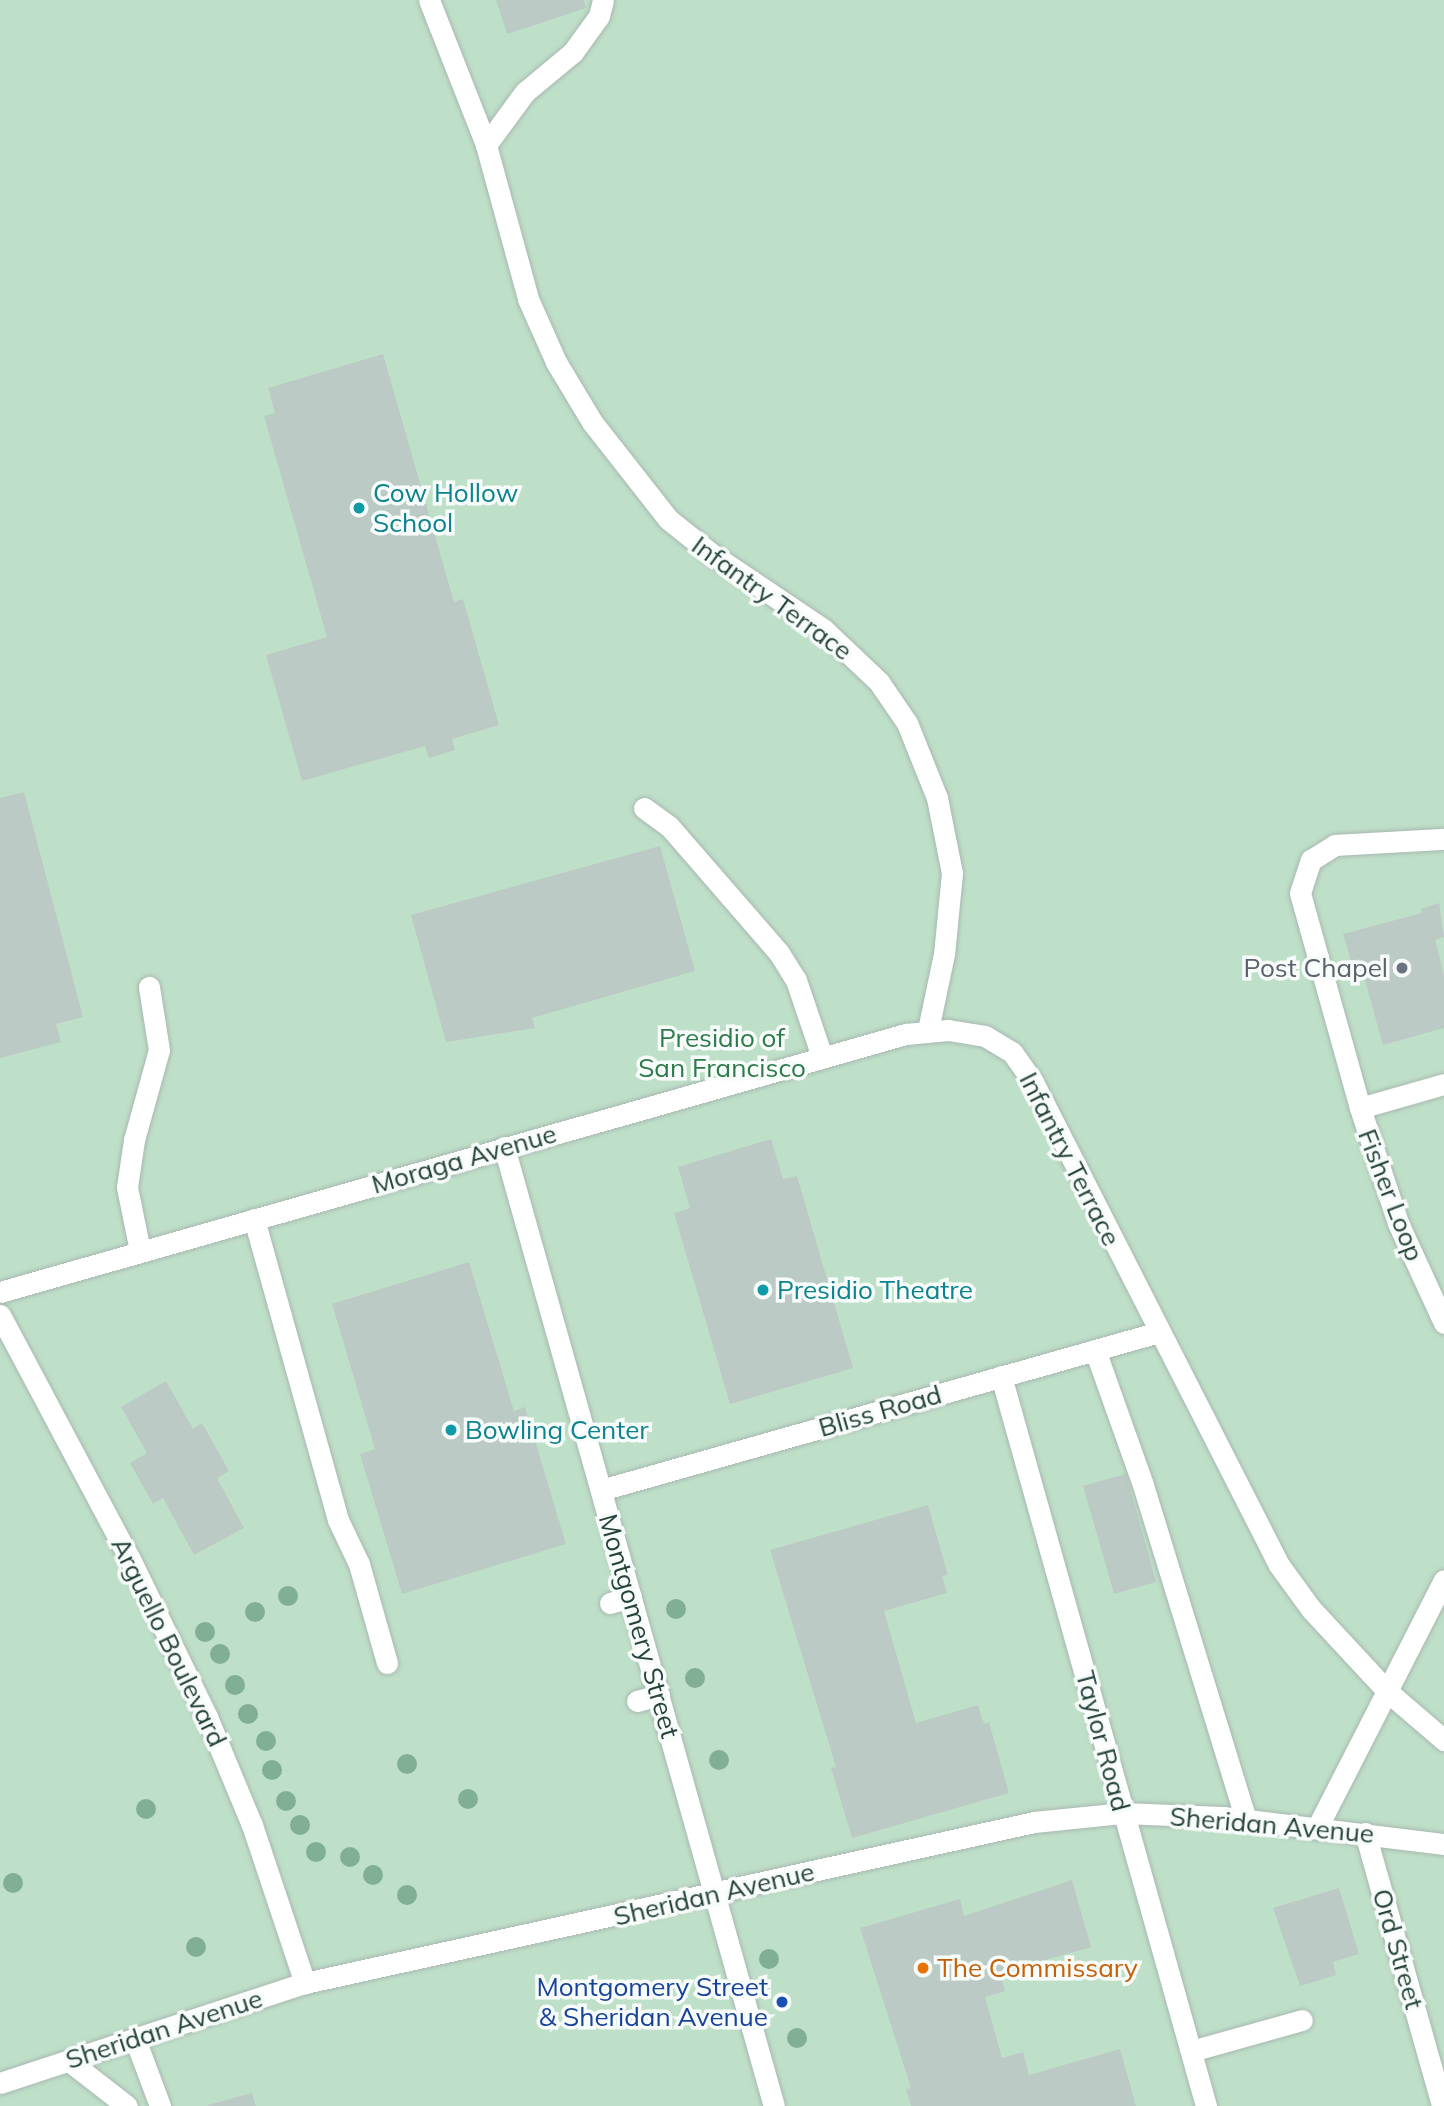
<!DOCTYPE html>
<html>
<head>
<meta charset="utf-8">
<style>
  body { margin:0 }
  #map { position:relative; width:1444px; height:2106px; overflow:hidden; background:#e6efeb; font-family:Mulish,sans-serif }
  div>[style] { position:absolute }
  .green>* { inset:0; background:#bfe0c8 }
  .building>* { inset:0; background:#bbcac4 }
  .roads { filter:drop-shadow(0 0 2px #a8b8b2) drop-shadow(0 0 2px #a8b8b2) }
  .lane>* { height:21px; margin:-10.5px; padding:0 10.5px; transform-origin:10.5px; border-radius:10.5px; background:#fff }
  .street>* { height:21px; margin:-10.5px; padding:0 10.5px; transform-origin:10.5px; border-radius:10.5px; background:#fff }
  .secondary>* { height:21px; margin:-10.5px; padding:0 10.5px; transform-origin:10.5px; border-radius:10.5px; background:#fff }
  .trees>* { width:20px; height:20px; margin:-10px; border-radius:50%; background:#80af93 }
  .dots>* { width:19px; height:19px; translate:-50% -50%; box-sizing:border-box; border:4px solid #f7fbf9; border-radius:50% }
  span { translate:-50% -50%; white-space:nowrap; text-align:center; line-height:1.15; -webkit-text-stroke:7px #f7fbf9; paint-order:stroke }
  .culture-label { font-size:26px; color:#0d838f }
  .left { translate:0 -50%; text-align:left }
  .street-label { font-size:26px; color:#24423a }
  .worship-label { font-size:26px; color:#5b616d }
  .right { translate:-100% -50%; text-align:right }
  .park-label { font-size:26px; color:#2d7a4b }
  .food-label { font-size:26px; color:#c56008 }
  .transit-label { font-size:26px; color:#164399 }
</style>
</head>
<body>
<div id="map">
  <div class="green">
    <div style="clip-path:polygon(0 0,1444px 0,1444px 2106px,0 2106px)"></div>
  </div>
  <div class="building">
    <div style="clip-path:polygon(496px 0,584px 0,586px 8px,507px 34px)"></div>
    <div style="clip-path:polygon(383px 354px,454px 602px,463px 599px,499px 725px,452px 739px,455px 750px,429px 758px,425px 746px,302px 781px,266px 655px,327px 637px,264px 416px,275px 413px,268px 388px)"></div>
    <div style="clip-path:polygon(24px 792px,83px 1017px,56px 1024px,61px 1042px,0 1058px,0 798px)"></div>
    <div style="clip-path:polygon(660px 846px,695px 971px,532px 1018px,535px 1028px,446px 1042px,411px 915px)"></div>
    <div style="clip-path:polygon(1439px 903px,1444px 937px,1435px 940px,1444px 975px,1444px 1028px,1383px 1045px,1359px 959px,1351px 961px,1343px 934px,1422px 913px,1421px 909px)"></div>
    <div style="clip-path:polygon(771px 1139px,783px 1179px,797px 1176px,853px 1368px,730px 1404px,674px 1213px,690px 1208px,678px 1167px)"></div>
    <div style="clip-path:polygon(469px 1262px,514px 1411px,525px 1407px,566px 1544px,402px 1594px,360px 1454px,375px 1449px,332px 1304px)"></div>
    <div style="clip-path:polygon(166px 1381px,193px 1429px,202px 1423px,229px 1471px,217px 1478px,244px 1528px,194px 1555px,163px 1498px,153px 1504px,130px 1463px,147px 1453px,121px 1407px)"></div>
    <div style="clip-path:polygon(1126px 1474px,1156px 1582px,1114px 1594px,1083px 1486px)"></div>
    <div style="clip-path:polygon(928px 1505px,948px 1575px,942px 1576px,947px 1593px,884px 1611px,916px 1723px,978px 1705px,984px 1724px,989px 1722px,1009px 1793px,852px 1838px,831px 1768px,836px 1767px,770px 1550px)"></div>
    <div style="clip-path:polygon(1072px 1880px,1091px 1947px,1000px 1973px,1005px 1991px,985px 1997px,1002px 2058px,1023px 2052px,1029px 2075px,1120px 2049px,1136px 2106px,911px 2106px,906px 2089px,911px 2088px,860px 1928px,960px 1899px,964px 1916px)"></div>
    <div style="clip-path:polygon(1339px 1888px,1359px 1954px,1333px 1962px,1336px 1975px,1300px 1986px,1273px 1908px)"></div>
    <div style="clip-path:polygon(252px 2093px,256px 2106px,208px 2106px,208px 2105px)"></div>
  </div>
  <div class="roads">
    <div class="lane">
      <div style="left:644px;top:808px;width:31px;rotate:36deg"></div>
      <div style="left:669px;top:826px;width:168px;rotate:49.1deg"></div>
      <div style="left:779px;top:953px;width:32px;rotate:58deg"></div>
      <div style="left:796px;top:980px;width:81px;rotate:71.3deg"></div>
      <div style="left:1360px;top:1108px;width:223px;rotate:-105.6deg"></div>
      <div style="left:1300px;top:893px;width:35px;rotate:-72deg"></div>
      <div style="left:1311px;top:860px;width:28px;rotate:-32deg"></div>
      <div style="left:1335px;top:845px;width:109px;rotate:-3.2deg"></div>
      <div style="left:254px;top:1219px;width:313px;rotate:74.4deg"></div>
      <div style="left:338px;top:1520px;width:49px;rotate:64.5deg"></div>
      <div style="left:359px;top:1564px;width:103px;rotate:74.2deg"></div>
      <div style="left:140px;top:1251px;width:65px;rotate:-101.5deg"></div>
      <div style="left:127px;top:1187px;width:48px;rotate:-81.5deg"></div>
      <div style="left:134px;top:1140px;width:93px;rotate:-74.5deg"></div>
      <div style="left:159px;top:1050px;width:64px;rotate:-99deg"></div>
      <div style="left:1095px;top:1350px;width:143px;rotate:70.4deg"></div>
      <div style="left:1143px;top:1485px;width:350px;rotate:72.9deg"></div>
      <div style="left:610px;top:1603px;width:22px;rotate:-16deg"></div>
      <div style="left:637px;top:1701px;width:23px;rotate:-15deg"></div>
      <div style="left:1191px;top:2051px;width:115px;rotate:-15.6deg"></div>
    </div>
    <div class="street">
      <div style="left:429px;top:0;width:156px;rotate:68.5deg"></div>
      <div style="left:486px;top:145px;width:160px;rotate:74.7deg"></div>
      <div style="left:528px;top:299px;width:69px;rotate:66deg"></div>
      <div style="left:556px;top:362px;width:70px;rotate:59deg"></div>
      <div style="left:592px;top:422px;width:123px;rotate:51.9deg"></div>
      <div style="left:668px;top:519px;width:58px;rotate:38.7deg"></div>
      <div style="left:713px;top:555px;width:133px;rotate:33.9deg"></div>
      <div style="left:823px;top:629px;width:77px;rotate:43.4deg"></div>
      <div style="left:879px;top:682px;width:50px;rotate:55.7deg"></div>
      <div style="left:907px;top:723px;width:81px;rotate:68.2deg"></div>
      <div style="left:937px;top:798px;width:76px;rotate:78.7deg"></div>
      <div style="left:952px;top:873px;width:81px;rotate:95.6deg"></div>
      <div style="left:944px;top:954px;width:78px;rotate:101.9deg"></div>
      <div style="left:486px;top:145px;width:66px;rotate:-53.7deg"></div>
      <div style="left:525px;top:92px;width:62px;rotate:-39.8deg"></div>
      <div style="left:573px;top:52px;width:44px;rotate:-54.2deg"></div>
      <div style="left:599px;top:16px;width:16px;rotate:-76deg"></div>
      <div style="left:1444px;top:1084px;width:87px;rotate:164.1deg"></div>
      <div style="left:1360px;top:1108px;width:121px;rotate:71.7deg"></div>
      <div style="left:1398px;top:1223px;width:110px;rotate:65.3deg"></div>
      <div style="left:504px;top:1147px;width:775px;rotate:74.28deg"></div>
      <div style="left:0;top:1292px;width:942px;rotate:-15.9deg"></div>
      <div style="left:906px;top:1034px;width:42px;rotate:-5.4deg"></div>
      <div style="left:948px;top:1030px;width:37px;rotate:9deg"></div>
      <div style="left:985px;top:1036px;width:31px;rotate:31deg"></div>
      <div style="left:1012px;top:1052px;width:37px;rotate:55deg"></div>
      <div style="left:1033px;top:1082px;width:542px;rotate:63.01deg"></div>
      <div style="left:1279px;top:1565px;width:54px;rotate:54deg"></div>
      <div style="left:1311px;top:1609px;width:113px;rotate:47.1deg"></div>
      <div style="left:1001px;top:1376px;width:758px;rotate:74.31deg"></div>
      <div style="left:601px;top:1490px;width:580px;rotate:-15.81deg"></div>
      <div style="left:1318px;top:1826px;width:276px;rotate:-62.9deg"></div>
      <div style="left:1365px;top:1833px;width:284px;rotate:74.2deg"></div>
      <div style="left:135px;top:2039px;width:72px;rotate:69.5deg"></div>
    </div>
    <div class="secondary">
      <div style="left:0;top:1315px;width:276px;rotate:62deg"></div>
      <div style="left:130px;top:1559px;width:176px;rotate:64deg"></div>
      <div style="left:207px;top:1717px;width:117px;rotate:67.4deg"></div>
      <div style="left:252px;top:1825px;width:167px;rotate:71.5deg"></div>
      <div style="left:1388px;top:1692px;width:74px;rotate:40.6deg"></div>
      <div style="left:714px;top:1893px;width:221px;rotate:74.3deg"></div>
      <div style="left:69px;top:2061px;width:73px;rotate:37.8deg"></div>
      <div style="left:0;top:2083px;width:321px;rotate:-18.2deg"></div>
      <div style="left:305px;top:1983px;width:747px;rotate:-12.45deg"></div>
      <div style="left:1034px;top:1822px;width:88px;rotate:-5.8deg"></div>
      <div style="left:1122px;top:1813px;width:101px;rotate:2.3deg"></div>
      <div style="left:1223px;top:1817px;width:223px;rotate:7deg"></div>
    </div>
  </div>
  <div class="trees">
    <div style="left:288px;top:1596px"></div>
    <div style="left:676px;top:1609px"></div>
    <div style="left:255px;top:1612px"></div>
    <div style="left:205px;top:1632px"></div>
    <div style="left:220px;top:1654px"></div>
    <div style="left:695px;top:1678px"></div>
    <div style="left:235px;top:1685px"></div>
    <div style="left:248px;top:1714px"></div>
    <div style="left:266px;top:1741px"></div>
    <div style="left:719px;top:1760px"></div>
    <div style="left:407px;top:1764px"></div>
    <div style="left:272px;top:1770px"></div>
    <div style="left:468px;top:1799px"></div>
    <div style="left:286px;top:1801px"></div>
    <div style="left:146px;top:1809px"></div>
    <div style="left:300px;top:1825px"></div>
    <div style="left:316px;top:1852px"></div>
    <div style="left:350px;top:1857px"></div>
    <div style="left:373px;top:1875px"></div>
    <div style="left:13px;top:1883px"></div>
    <div style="left:407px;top:1895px"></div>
    <div style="left:196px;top:1947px"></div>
    <div style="left:769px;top:1959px"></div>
    <div style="left:797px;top:2038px"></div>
  </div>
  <div class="dots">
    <div style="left:359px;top:508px;background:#0f9aa8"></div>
    <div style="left:1402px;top:968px;background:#6b7280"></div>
    <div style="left:763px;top:1290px;background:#0f9aa8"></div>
    <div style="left:451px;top:1430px;background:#0f9aa8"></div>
    <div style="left:923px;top:1968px;background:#e8710a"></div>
    <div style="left:782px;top:2002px;background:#1a4fb4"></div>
  </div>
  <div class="culture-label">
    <span class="left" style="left:373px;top:508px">Cow Hollow<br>School</span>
    <span class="left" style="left:777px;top:1290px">Presidio Theatre</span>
    <span class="left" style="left:465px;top:1430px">Bowling Center</span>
  </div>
  <div class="street-label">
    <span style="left:772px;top:598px;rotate:36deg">Infantry Terrace</span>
    <span style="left:464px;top:1159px;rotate:-16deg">Moraga Avenue</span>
    <span style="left:1070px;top:1159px;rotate:63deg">Infantry Terrace</span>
    <span style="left:1391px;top:1195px;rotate:69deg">Fisher Loop</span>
    <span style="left:880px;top:1411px;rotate:-16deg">Bliss Road</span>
    <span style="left:639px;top:1626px;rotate:74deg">Montgomery Street</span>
    <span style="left:169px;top:1642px;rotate:64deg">Arguello Boulevard</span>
    <span style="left:1103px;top:1741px;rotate:75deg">Taylor Road</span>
    <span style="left:1272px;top:1825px;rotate:5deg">Sheridan Avenue</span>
    <span style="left:714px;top:1894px;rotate:-13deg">Sheridan Avenue</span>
    <span style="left:1398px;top:1949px;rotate:74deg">Ord Street</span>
    <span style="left:164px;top:2029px;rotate:-18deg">Sheridan Avenue</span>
  </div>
  <div class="worship-label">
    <span class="right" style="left:1388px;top:968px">Post Chapel</span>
  </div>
  <div class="park-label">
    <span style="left:722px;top:1053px">Presidio of<br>San Francisco</span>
  </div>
  <div class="food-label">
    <span class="left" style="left:937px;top:1968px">The Commissary</span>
  </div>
  <div class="transit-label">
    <span class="right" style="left:768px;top:2002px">Montgomery Street<br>&amp; Sheridan Avenue</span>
  </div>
</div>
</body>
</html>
